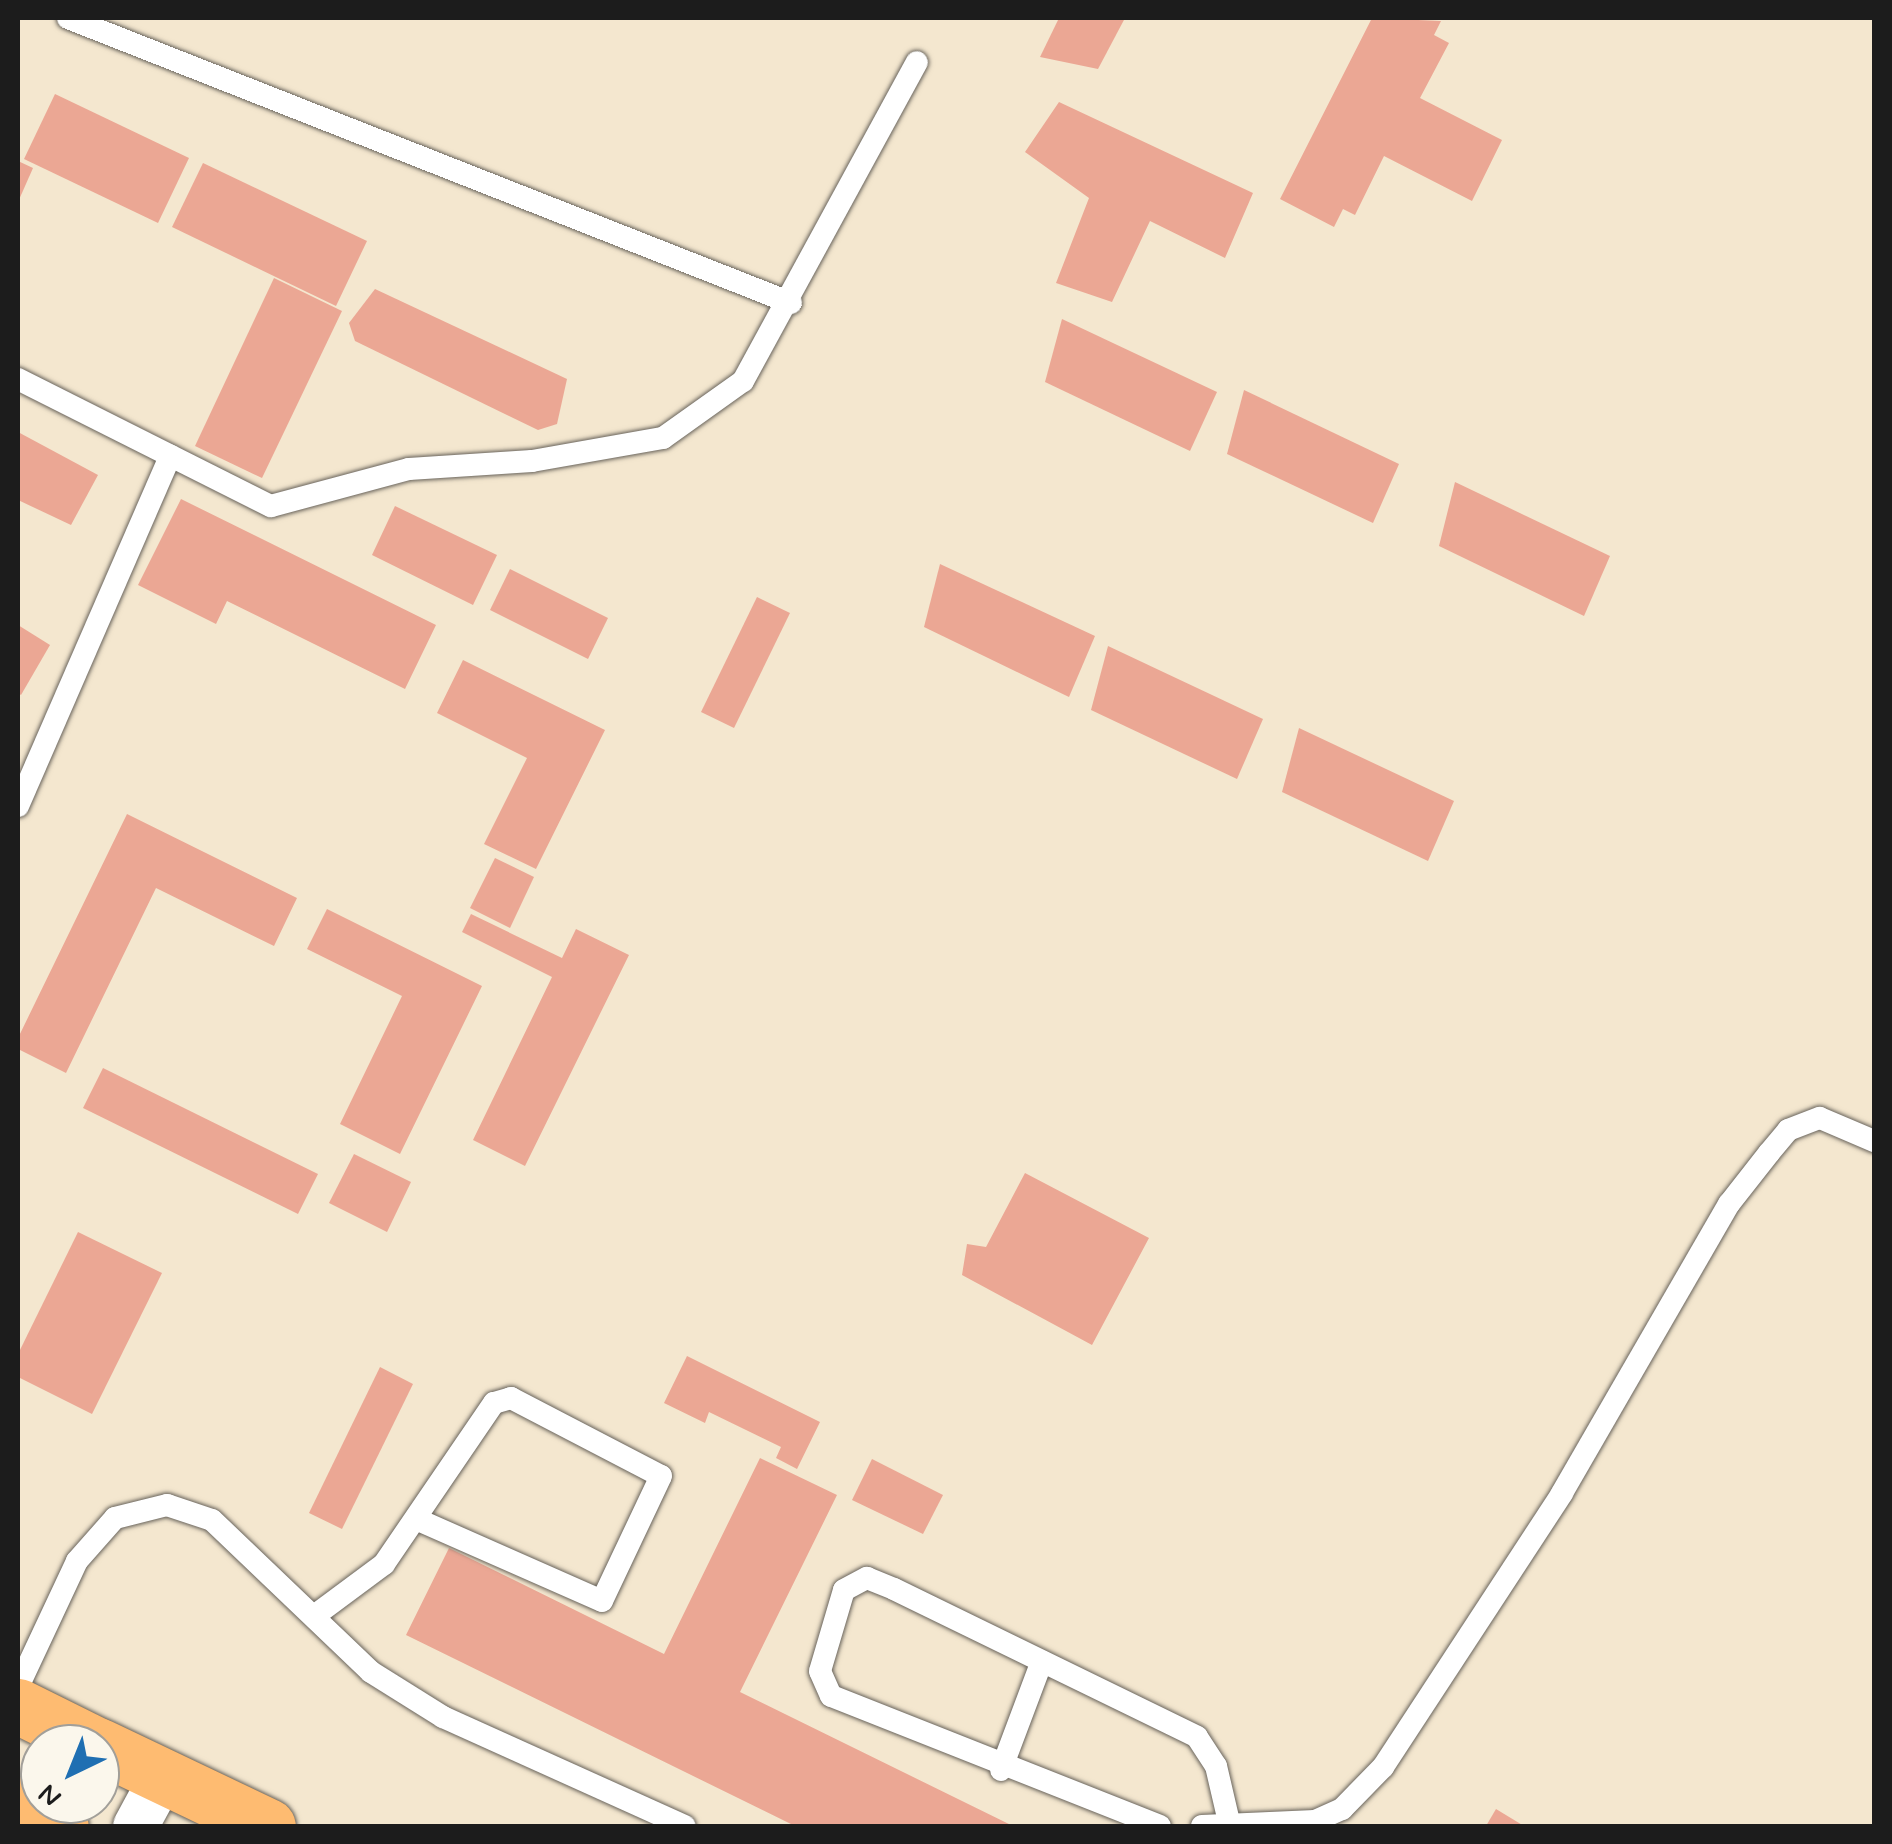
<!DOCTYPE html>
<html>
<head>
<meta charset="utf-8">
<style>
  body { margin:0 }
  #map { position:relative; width:1892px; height:1844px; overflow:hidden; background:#f4e7cf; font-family:Mynerve,sans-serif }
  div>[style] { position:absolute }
  .building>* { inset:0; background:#eba794 }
  .roads { filter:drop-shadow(0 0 2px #68635b) drop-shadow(0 0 2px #68635b) }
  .lane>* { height:22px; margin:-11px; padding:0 11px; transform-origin:11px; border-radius:11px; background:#fff }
  .street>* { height:45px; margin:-22.5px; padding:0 22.5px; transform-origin:22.5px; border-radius:22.5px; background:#fff }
  .primary>* { height:55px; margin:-27.5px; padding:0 27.5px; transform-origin:27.5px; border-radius:27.5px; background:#febb71 }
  span { translate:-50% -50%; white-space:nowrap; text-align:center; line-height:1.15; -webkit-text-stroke:8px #fbf7ec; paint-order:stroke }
  .frame { position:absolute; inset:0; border:20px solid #1c1c1c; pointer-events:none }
  .north { position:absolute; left:20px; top:1724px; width:100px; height:100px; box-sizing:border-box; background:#fbf7ec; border:2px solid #a29f99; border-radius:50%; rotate:223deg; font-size:28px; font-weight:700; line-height:40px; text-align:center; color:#1c1c1c }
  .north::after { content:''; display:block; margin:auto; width:35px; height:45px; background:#1f6fb2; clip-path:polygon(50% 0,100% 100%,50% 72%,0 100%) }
</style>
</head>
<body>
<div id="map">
  <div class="building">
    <div style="clip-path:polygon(1059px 18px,1125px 18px,1098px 69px,1040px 57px)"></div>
    <div style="clip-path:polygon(1372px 18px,1441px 21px,1434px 35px,1449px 43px,1420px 98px,1502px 140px,1472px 201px,1384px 156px,1355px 215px,1343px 209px,1334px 227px,1280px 199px)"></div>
    <div style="clip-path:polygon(55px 94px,189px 158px,158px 223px,24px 159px)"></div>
    <div style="clip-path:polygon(1059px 102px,1253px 193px,1225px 258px,1150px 221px,1112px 302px,1056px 283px,1089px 198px,1025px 152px)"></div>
    <div style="clip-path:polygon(18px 161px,33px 168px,18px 202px)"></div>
    <div style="clip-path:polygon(203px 163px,367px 241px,336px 306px,172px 227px)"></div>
    <div style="clip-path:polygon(274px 278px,342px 311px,262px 478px,195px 446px)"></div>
    <div style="clip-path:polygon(375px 289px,567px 379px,557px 424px,538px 430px,355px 341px,349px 323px)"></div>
    <div style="clip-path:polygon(1062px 319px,1217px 392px,1190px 451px,1045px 382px)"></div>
    <div style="clip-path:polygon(1244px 390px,1399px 464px,1373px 523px,1227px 454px)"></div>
    <div style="clip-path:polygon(18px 432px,98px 475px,71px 525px,18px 500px)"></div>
    <div style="clip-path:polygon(1455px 482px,1610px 556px,1584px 616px,1439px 546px)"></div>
    <div style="clip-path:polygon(181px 499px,436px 625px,405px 689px,227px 601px,216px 624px,138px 585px)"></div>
    <div style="clip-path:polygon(395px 506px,497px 555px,473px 605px,372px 555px)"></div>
    <div style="clip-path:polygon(940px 564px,1095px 636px,1069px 697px,924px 627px)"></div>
    <div style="clip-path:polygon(510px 569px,608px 618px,588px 659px,490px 610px)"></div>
    <div style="clip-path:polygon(757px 597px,790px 613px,734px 728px,701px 712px)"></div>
    <div style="clip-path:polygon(18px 625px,50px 645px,21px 695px,18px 693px)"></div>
    <div style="clip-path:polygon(1108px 646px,1263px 719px,1237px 779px,1091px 710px)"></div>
    <div style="clip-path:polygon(463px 660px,605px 730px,536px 869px,484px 844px,527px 758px,437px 713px)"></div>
    <div style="clip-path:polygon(1299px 728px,1454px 801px,1428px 861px,1282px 792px)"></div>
    <div style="clip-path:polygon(127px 814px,297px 898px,274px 946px,156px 888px,66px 1073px,18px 1049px,18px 1038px)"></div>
    <div style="clip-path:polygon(495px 858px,534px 877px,510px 928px,470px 908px)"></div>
    <div style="clip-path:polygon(327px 909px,482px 986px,400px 1154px,340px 1124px,402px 996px,307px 949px)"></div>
    <div style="clip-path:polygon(471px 914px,562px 958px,576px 929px,629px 955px,525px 1166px,473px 1140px,552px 977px,462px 932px)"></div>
    <div style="clip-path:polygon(103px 1068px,318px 1174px,298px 1214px,83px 1108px)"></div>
    <div style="clip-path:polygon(354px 1154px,411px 1182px,387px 1232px,329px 1203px)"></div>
    <div style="clip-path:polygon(1025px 1173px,1149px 1238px,1092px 1345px,962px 1275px,967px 1244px,986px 1247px)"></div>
    <div style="clip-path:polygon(78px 1232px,162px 1273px,92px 1414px,18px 1377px,18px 1354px)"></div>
    <div style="clip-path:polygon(687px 1356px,820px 1422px,797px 1469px,776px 1458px,781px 1447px,709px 1412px,705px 1423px,664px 1403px)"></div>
    <div style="clip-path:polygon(380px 1367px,413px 1384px,342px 1529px,309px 1513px)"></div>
    <div style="clip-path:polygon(760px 1458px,837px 1495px,740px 1692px,1013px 1826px,795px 1826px,406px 1635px,449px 1548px,664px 1654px)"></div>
    <div style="clip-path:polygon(872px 1459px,943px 1495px,923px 1534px,852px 1500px)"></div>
    <div style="clip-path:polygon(1496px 1809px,1524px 1826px,1486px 1826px)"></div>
  </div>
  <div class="roads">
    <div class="lane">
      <div style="left:68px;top:18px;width:777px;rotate:21.51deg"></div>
      <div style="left:18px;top:379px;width:283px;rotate:26.7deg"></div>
      <div style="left:271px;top:506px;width:143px;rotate:-15deg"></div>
      <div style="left:409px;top:469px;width:123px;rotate:-3.7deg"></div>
      <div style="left:532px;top:461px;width:133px;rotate:-10deg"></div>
      <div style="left:663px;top:438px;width:98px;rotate:-35.5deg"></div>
      <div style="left:743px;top:381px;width:363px;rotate:-61.4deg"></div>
      <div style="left:18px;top:806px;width:382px;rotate:-66.5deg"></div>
      <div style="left:314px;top:1616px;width:87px;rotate:-36.6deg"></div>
      <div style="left:384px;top:1564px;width:195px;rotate:-55.7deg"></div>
      <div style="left:494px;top:1403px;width:18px;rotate:-16deg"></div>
      <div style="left:511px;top:1398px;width:169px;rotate:27.5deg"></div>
      <div style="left:661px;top:1476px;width:138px;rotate:115.3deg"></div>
      <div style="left:602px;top:1601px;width:201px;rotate:-156.2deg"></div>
      <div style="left:18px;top:1687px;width:139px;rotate:-64.9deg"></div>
      <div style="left:77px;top:1561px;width:57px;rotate:-48.5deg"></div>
      <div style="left:115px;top:1518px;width:54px;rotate:-14deg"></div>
      <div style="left:167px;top:1505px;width:47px;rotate:18.4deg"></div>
      <div style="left:212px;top:1520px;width:220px;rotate:43.7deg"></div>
      <div style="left:371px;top:1672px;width:85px;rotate:32deg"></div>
      <div style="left:443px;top:1717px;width:265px;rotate:24.3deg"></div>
      <div style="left:1001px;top:1770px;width:116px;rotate:-69.4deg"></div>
      <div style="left:1160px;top:1826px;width:354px;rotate:-158.4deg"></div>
      <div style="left:831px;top:1696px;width:27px;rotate:-114deg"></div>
      <div style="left:820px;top:1671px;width:84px;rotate:-73.5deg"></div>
      <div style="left:844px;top:1590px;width:26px;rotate:-28deg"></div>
      <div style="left:867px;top:1578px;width:29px;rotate:22deg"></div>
      <div style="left:894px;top:1589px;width:337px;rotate:26deg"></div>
      <div style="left:1197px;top:1737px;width:35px;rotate:57deg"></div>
      <div style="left:1216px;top:1766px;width:57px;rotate:76.9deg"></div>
      <div style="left:1202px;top:1826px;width:113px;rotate:-2.5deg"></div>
      <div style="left:1315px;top:1821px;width:30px;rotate:-24deg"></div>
      <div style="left:1342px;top:1809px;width:59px;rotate:-45.7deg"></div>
      <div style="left:1383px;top:1767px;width:327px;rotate:-56.8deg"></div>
      <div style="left:1562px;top:1493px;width:334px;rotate:-60deg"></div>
      <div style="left:1729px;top:1204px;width:65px;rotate:-51.9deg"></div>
      <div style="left:1769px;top:1153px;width:30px;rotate:-50deg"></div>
      <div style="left:1788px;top:1130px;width:34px;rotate:-21deg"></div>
      <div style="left:1820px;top:1118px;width:59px;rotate:23.1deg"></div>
    </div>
    <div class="street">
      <div style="left:135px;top:1826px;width:57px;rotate:-61.6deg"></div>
    </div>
    <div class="primary">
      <div style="left:18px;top:1706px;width:86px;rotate:26.3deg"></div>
      <div style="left:100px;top:1746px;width:186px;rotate:25.5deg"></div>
      <div style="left:18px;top:1804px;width:48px;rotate:27.1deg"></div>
    </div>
  </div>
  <div class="frame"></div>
  <div class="north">N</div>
</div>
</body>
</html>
